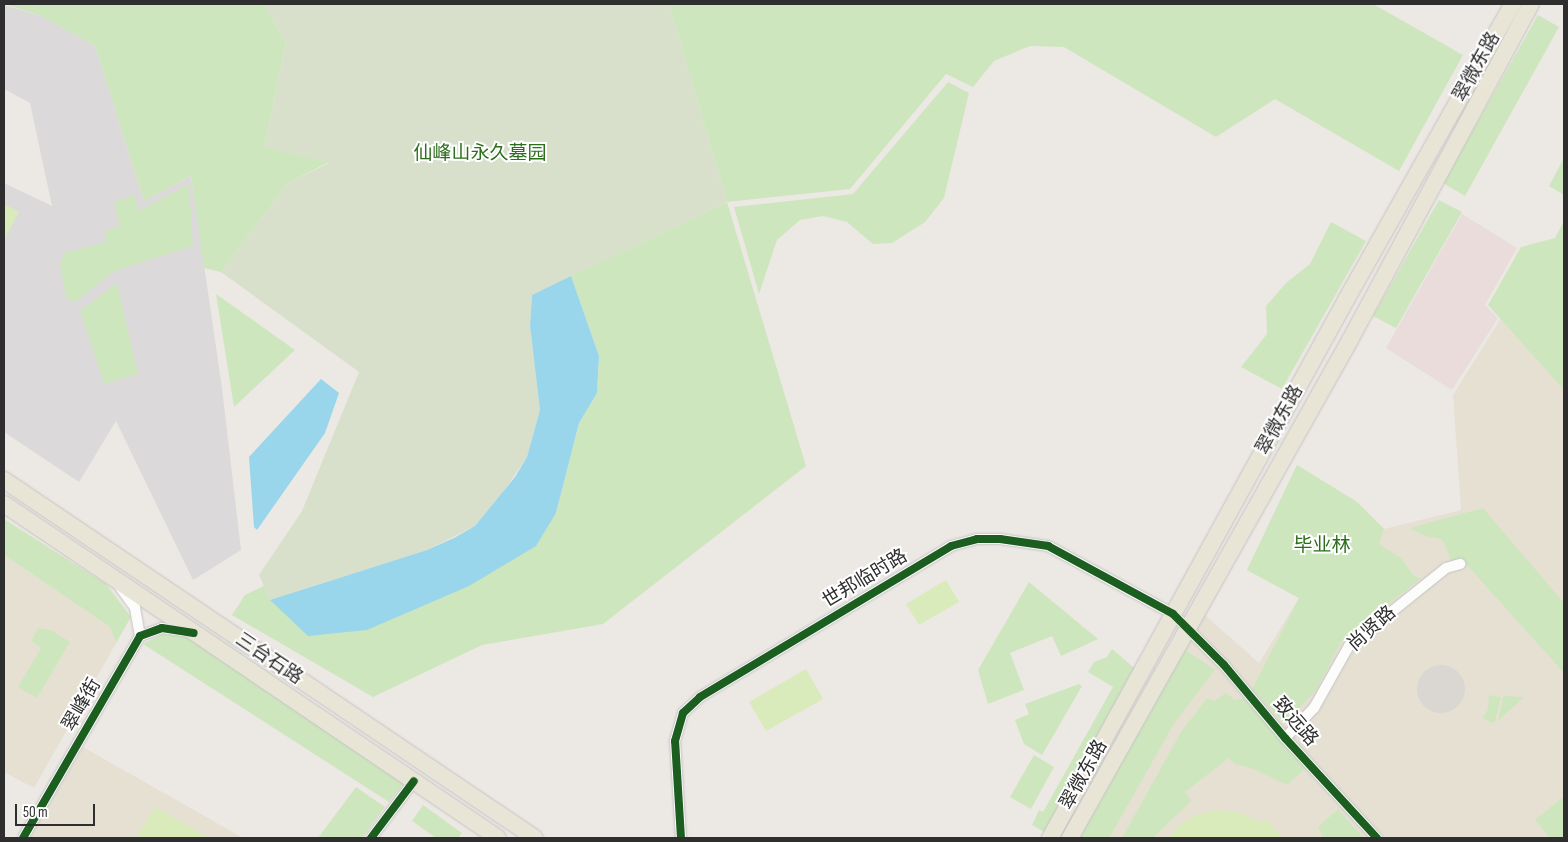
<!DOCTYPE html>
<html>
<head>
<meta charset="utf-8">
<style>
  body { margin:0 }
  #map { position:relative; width:1568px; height:842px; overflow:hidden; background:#ece8e4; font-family:"Sofia Sans Condensed","Noto Sans SC",sans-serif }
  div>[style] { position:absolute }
  .industrial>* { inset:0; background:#dcd9db }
  .education>* { inset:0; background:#e6e0d3 }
  .medical>* { inset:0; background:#e9dcdb }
  .green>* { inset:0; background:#cee6be }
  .cemetery>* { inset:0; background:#d8e0cc }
  .pitch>* { inset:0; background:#d9eabb }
  .plaza>* { inset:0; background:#dad6d2 }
  .round { border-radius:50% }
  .water>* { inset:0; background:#99d6ec }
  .roads { filter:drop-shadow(0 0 1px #c5c4c5) drop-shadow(0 0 1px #c5c4c5) }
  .minor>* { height:10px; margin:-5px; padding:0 5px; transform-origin:5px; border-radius:5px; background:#fcfcfb }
  .primary>* { height:16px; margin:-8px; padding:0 8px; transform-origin:8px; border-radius:8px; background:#e8e4d6 }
  .cycleway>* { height:8px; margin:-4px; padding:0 4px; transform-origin:4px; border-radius:4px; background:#1b5e20 }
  span { translate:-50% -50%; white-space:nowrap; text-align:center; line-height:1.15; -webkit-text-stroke:4px #fff; paint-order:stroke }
  .street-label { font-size:19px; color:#2e2e2e }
  .park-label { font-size:19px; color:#2c6e1b }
  .frame { position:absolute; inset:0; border:5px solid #2e2e2e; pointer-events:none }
  .scale { position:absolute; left:15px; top:804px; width:80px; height:22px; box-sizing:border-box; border:2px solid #2e2e2e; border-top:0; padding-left:6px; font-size:15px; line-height:18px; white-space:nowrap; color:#2e2e2e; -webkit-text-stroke:4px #fff; paint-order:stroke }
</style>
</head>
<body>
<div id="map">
  <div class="industrial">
    <div style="clip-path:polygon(4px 5px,41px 16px,95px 46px,144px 201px,191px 176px,222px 388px,241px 550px,193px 580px,116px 421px,79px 482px,4px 432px,4px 183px,52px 206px,30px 103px,4px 89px)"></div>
  </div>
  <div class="education">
    <div style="clip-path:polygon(1501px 318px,1564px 390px,1564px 838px,1070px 838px,1198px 609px,1259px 663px,1299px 598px,1247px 570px,1297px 465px,1357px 502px,1384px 529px,1461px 510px,1453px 395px)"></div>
    <div style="clip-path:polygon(4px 555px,110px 627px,116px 643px,34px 788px,4px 772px)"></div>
    <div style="clip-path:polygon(83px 747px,243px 838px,29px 838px)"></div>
  </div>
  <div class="medical">
    <div style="clip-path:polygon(1462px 214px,1517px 248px,1485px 305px,1498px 318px,1452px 390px,1386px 348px)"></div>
  </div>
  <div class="green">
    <div style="clip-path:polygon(4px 4px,264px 4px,286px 43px,264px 147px,329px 162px,288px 183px,221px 272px,204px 268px,191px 176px,144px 201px,95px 46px,41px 16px)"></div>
    <div style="clip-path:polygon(669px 4px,1373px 4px,1463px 55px,1399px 171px,1275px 99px,1216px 137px,1064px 47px,1030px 46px,994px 61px,973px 87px,946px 74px,850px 189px,727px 202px,806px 466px,603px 624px,482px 645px,373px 697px,232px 615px,245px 595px,264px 586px,270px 600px,556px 513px,579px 423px,597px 393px,599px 356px,571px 276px,727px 202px)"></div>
    <div style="clip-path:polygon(1538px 15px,1559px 27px,1465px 196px,1443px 183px)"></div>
    <div style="clip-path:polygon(948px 82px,969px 93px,944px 198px,925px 222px,892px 243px,873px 244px,847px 222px,823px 216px,800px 220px,777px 240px,759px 294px,734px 207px,853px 194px)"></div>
    <div style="clip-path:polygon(1564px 158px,1564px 195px,1549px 186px)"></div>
    <div style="clip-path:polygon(189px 184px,193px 246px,114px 271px,75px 302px,66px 298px,60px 265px,64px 253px,106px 242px,105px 231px,120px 226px,114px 202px,134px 195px,139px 211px)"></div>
    <div style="clip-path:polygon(1439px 200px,1462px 212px,1396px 328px,1373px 316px)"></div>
    <div style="clip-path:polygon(1564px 221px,1564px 390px,1488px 305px,1521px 247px,1555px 238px)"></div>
    <div style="clip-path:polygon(1331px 222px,1366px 241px,1282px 389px,1241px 367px,1267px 334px,1266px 306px,1286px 283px,1310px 264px)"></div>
    <div style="clip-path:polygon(117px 283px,138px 374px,104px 384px,80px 311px)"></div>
    <div style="clip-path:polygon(216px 294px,295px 350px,234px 407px)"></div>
    <div style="clip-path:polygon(1297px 465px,1357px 502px,1384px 529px,1379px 544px,1402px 559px,1414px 576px,1421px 578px,1341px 642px,1316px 690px,1285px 724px,1252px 689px,1299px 598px,1247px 570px)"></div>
    <div style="clip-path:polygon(1483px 508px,1564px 603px,1564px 673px,1464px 562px,1452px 563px,1444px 543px,1440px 539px,1425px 536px,1410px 528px)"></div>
    <div style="clip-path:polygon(4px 519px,106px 584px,131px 617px,116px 643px,110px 627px,4px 555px)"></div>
    <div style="clip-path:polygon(1029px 582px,1098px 639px,1061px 656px,1052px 636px,1010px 653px,1024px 690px,988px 704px,978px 670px)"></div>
    <div style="clip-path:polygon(38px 628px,51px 630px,70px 642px,37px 698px,18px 687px,41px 648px,31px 641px)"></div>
    <div style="clip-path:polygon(163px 634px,191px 638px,405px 782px,389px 802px,143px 644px)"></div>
    <div style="clip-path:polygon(1112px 649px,1139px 672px,1049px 835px,1032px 825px,1039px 810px,1043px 812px,1113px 687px,1088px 672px,1094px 662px,1107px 657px)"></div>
    <div style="clip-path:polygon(1184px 649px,1215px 670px,1175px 722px,1109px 838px,1076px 838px)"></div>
    <div style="clip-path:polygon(1079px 684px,1082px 686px,1042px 755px,1024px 744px,1015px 720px,1029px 714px,1025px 704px)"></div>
    <div style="clip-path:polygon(1226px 693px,1235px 700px,1244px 698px,1306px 768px,1287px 785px,1254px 769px,1235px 764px,1229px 758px,1185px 792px,1191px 801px,1153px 838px,1122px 838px,1181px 732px,1207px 698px,1214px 701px)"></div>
    <div style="clip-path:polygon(1489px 695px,1501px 697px,1495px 721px,1492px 723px,1483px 718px,1488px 709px)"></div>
    <div style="clip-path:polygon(1503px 696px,1524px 697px,1498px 721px)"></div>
    <div style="clip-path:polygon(1034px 755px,1054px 767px,1031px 809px,1010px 797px)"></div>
    <div style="clip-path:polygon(356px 787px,385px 807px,362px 838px,318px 838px)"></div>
    <div style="clip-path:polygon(1564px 796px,1564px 837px,1550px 838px,1535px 820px)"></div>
    <div style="clip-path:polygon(423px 805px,462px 833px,458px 838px,436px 838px,412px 821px)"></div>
    <div style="clip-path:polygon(1338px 809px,1364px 838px,1323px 838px,1318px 827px)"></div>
  </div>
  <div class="cemetery">
    <div style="clip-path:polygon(264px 4px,669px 4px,727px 202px,532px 295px,530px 326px,540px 410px,527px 457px,502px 494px,475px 526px,427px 550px,270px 600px,259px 575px,302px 511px,359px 372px,221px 272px,288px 183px,329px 163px,264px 147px,286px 43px)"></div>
  </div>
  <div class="pitch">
    <div style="clip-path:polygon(4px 204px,19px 212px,5px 238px,4px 238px)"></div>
    <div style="clip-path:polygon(946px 580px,959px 602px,919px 625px,906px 604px)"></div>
    <div style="clip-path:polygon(806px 669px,823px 699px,766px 731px,749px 702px)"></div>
    <div style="clip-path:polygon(155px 807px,209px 838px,136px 838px)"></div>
    <div style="clip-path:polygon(1216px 810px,1241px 813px,1260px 823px,1267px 820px,1283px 838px,1169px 838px,1177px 827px,1194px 816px)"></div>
  </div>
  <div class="plaza">
    <div class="round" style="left:1417px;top:665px;width:48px;height:48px"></div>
  </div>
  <div class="water">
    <div style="clip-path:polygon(571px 276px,599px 356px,597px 393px,579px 423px,556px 513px,536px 546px,469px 586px,367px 630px,308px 636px,270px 600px,427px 550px,454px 538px,475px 526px,515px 477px,527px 457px,540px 410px,530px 326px,532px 295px)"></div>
    <div style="clip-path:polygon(321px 379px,339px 393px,325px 433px,257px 530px,254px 527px,249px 457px)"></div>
  </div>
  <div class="roads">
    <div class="minor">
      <div style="left:120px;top:587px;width:26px;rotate:54deg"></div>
      <div style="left:135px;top:608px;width:28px;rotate:80deg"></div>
      <div style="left:1285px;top:738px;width:42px;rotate:-46deg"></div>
      <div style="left:1314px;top:708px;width:71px;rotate:-60.6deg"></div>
      <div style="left:1349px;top:646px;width:124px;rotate:-38.8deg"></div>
      <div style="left:1446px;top:568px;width:15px;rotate:-16deg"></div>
      <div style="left:23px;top:838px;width:233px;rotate:-59.9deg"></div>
      <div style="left:140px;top:636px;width:23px;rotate:-20deg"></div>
      <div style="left:162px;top:628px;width:27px;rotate:8deg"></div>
      <div style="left:371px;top:838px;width:71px;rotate:-53deg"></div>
      <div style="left:681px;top:838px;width:97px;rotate:-93.5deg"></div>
      <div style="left:675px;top:741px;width:29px;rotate:-74deg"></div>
      <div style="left:683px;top:713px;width:23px;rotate:-43deg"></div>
      <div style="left:700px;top:697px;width:293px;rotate:-31deg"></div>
      <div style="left:951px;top:546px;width:27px;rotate:-15deg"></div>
      <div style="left:977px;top:539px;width:23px"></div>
      <div style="left:1000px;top:539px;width:49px;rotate:8.3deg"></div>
      <div style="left:1048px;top:546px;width:142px;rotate:28.5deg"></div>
      <div style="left:1173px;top:614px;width:72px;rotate:45deg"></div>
      <div style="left:1224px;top:665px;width:95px;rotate:50.1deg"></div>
      <div style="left:1285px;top:738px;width:136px;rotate:47.4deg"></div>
    </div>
    <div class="primary">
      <div style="left:4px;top:480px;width:640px;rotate:33.99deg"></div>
      <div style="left:4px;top:504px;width:596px;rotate:34.06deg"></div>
      <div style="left:1050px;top:838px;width:614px;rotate:-61.18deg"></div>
      <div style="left:1346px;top:300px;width:340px;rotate:-60.6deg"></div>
      <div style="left:1070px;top:838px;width:571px;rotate:-60.65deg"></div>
      <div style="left:1350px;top:340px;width:382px;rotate:-61.7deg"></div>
    </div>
  </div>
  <div class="cycleway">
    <div style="left:23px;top:838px;width:233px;rotate:-59.9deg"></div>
    <div style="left:140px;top:636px;width:23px;rotate:-20deg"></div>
    <div style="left:162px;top:628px;width:32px;rotate:9deg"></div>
    <div style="left:371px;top:838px;width:71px;rotate:-53deg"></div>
    <div style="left:681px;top:838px;width:97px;rotate:-93.5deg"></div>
    <div style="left:675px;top:741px;width:29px;rotate:-74deg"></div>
    <div style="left:683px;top:713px;width:23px;rotate:-43deg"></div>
    <div style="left:700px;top:697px;width:293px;rotate:-31deg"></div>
    <div style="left:951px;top:546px;width:27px;rotate:-15deg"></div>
    <div style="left:977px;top:539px;width:23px"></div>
    <div style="left:1000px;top:539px;width:49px;rotate:8.3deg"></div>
    <div style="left:1048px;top:546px;width:142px;rotate:28.5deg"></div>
    <div style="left:1173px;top:614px;width:72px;rotate:45deg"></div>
    <div style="left:1224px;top:665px;width:95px;rotate:50.1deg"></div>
    <div style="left:1285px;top:738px;width:136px;rotate:47.4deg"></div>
  </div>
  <div class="street-label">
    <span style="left:1477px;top:67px;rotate:-61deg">翠微东路</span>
    <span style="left:1280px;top:420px;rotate:-61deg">翠微东路</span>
    <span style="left:865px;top:579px;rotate:-31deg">世邦临时路</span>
    <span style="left:1372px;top:629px;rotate:-42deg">尚贤路</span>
    <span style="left:269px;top:659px;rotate:34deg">三台石路</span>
    <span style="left:82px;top:705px;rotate:-60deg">翠峰街</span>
    <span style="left:1295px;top:722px;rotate:49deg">致远路</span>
    <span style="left:1084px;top:775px;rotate:-61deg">翠微东路</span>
  </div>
  <div class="park-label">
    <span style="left:480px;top:154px">仙峰山永久墓园</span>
    <span style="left:1322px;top:546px">毕业林</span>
  </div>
  <div class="frame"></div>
  <div class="scale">50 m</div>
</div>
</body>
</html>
